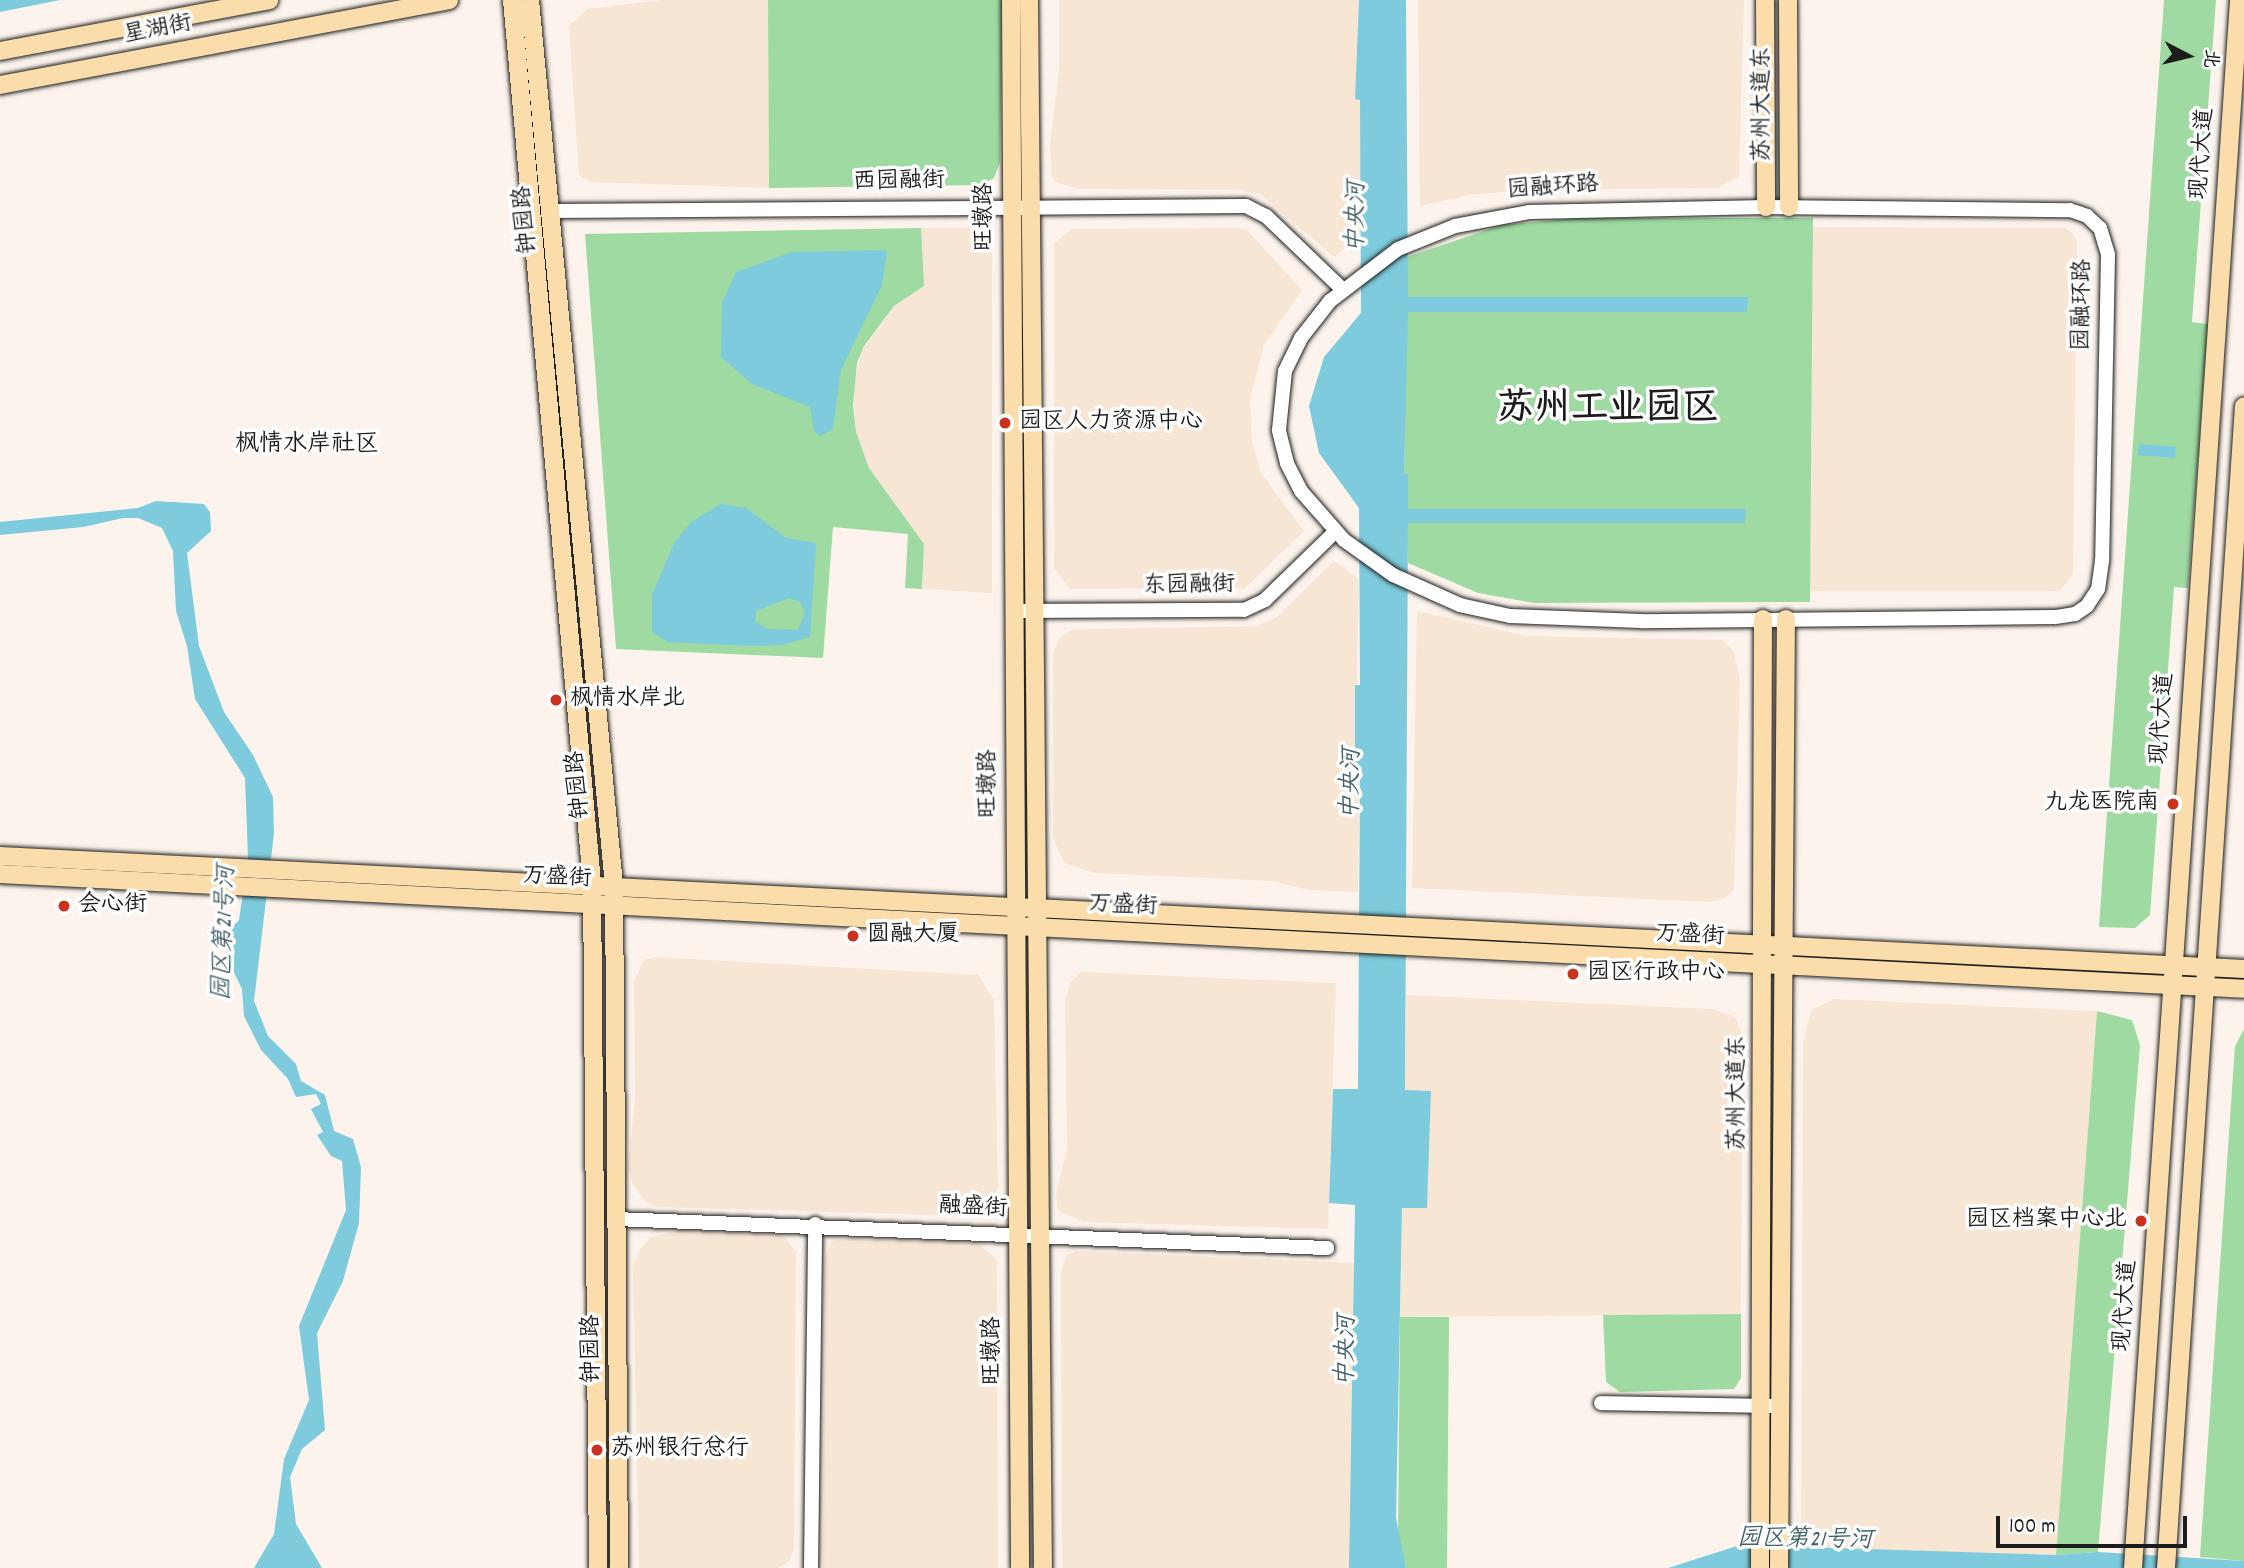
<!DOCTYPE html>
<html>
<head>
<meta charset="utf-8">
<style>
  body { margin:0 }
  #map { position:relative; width:2244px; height:1568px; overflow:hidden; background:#fcf4ec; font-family:Dekko,"LXGW WenKai TC",sans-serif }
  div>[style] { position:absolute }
  .built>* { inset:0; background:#f8e6d5 }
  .green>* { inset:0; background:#9edaa1 }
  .water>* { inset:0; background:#7dcbdc }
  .roads { filter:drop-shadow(0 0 2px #1c1c1c) drop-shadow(0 0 2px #1c1c1c) }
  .minor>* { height:14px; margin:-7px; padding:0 7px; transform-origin:7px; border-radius:7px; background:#fff }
  .major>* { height:18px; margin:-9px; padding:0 9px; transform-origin:9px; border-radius:9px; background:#faddab }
  .dots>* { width:19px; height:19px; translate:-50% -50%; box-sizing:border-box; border:4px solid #fff; border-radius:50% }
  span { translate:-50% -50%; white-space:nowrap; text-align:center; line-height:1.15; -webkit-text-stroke:7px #fff; paint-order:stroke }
  .street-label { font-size:23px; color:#1c1c1c }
  .poi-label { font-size:23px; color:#1c1c1c }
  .left { translate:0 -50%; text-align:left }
  .right { translate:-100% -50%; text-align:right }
  .water-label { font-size:24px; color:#436269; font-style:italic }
  .neighbourhood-label { font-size:24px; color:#1c1c1c }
  .town-label { font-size:37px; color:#1c1c1c; font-weight:700 }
  .north { position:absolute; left:2153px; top:21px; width:70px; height:70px; -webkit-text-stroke:5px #fff; paint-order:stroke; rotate:97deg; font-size:19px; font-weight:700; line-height:28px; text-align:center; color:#1c1c1c }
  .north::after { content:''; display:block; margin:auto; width:24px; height:32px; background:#1c1c1c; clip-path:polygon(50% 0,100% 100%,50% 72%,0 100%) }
  .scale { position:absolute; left:1996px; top:1516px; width:191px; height:32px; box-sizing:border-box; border:4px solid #1c1c1c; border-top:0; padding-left:9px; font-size:21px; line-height:24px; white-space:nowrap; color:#1c1c1c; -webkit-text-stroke:5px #fff; paint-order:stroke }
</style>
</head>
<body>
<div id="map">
  <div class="built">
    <div style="clip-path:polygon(662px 0,768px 0,769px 188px,591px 182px,579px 175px,569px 26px,587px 9px)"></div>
    <div style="clip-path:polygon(1059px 0,1359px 0,1355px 98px,1360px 99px,1361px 236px,1334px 257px,1260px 194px,1237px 190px,1080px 189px,1057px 183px,1052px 177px,1050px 145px,1059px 70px)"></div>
    <div style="clip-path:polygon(1418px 0,1744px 0,1739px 176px,1718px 188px,1527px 190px,1469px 195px,1420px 206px)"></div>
    <div style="clip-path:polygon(1813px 227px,2066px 228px,2073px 234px,2077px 242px,2073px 574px,2060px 591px,1810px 591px)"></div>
    <div style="clip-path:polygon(921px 228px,983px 228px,992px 238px,992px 593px,922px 589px,924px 544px,869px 468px,856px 432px,853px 389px,861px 352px,894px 306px,923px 286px)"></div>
    <div style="clip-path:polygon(1237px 228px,1247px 230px,1302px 290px,1264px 345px,1250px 399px,1252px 441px,1261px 473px,1304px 531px,1245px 588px,1070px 589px,1054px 568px,1054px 244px,1071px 229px)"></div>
    <div style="clip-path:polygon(1334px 561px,1359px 579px,1355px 775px,1360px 775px,1358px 892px,1308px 890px,1272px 881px,1094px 873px,1064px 863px,1053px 838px,1053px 653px,1060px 637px,1074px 629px,1256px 626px,1277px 617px)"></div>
    <div style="clip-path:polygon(1417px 611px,1527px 636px,1723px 640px,1734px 652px,1740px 679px,1734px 890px,1724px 899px,1708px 902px,1412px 888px)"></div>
    <div style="clip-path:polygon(654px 957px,978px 975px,994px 1000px,998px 1188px,994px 1197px,980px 1212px,967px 1216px,659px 1207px,646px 1203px,633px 1184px,628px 1167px,635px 1096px,634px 981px,644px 960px)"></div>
    <div style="clip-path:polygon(1081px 972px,1336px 983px,1328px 1229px,1084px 1222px,1058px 1211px,1056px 1195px,1067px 1149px,1065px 1003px,1070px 983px)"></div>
    <div style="clip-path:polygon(1406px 995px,1713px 1009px,1735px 1017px,1743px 1036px,1741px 1314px,1400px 1317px,1402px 1207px,1426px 1208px,1431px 1092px,1405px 1090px)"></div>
    <div style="clip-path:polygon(1834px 999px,2097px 1011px,2056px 1555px,1801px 1548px,1803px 1042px,1811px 1010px)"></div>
    <div style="clip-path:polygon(679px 1230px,774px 1234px,784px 1237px,796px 1251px,794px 1548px,790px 1561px,778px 1568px,639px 1568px,633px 1265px,642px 1246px,652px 1237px)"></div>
    <div style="clip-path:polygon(843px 1239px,978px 1243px,997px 1260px,998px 1568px,823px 1568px,825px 1258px,832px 1241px)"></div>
    <div style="clip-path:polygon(1076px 1251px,1355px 1263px,1349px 1568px,1062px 1568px,1061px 1272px,1067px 1255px)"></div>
  </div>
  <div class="green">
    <div style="clip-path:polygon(768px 0,1002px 0,1000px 162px,994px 178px,979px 185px,769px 188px)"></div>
    <div style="clip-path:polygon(2164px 0,2216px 0,2192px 322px,2208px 324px,2188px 588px,2174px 587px,2150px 915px,2135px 928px,2099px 927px)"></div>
    <div style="clip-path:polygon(1577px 218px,1813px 218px,1810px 602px,1534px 603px,1478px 593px,1408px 563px,1408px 475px,1404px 474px,1407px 257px,1502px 225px)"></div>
    <div style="clip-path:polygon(921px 228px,924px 286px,894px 306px,864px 346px,857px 363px,853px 405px,856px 432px,869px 468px,924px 544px,922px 589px,905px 588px,908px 534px,833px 527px,823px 658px,616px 649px,585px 234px)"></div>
    <div style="clip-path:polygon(2097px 1011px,2132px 1020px,2140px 1045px,2098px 1552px,2056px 1555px)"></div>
    <div style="clip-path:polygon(2244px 1029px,2244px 1561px,2200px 1557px,2235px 1046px)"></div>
    <div style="clip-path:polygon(1741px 1314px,1741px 1378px,1734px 1389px,1620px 1392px,1606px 1382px,1603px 1315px)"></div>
    <div style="clip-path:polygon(1400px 1317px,1449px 1317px,1447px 1568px,1406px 1568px,1398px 1542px)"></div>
  </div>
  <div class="water">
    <div style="clip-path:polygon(0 0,60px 0,0 12px)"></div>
    <div style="clip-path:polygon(1359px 0,1406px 0,1408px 297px,1748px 297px,1747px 312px,1408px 312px,1404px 474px,1408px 474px,1408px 509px,1746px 509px,1745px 523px,1408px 523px,1405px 1090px,1431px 1091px,1427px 1208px,1402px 1208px,1396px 1518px,1406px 1568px,1349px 1568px,1355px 1205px,1329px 1203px,1333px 1089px,1358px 1089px,1360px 776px,1355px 775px,1355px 685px,1360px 685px,1359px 508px,1319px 453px,1309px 406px,1324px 357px,1361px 313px,1360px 100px,1355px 99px)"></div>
    <div style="clip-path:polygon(887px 250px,882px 285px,841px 370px,833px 429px,820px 436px,814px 431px,810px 407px,752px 384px,721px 357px,722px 303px,736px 272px,792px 252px)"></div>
    <div style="clip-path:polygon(2139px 444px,2176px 447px,2175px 458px,2138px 455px)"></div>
    <div style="clip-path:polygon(156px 501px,204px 504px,210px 512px,211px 531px,187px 553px,199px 646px,224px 712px,253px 755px,273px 797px,274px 833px,254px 1001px,268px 1036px,296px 1064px,301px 1081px,325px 1095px,334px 1131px,353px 1139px,361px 1167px,359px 1223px,343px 1281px,317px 1333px,325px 1430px,302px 1449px,290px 1477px,296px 1524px,322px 1568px,254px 1568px,274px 1534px,284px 1459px,309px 1400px,299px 1326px,346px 1210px,342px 1161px,331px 1156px,317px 1135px,323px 1132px,311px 1109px,321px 1104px,316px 1094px,296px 1097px,288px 1079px,261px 1050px,244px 1016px,242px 989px,226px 956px,228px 931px,239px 920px,248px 859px,245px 778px,195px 699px,187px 646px,176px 611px,173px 551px,162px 528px,138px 518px,123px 518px,83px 527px,0 535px,0 522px,138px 508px)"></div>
    <div style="clip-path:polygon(evenodd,721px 504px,746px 508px,786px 538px,816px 543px,810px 637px,781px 645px,752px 646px,668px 642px,652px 632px,652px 595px,674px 543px,691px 522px,721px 504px,789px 598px,800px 602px,805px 612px,798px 630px,767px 629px,755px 621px,756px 611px,789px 598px)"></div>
    <div style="clip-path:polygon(1740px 1545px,2056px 1555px,2098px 1552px,2244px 1561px,2244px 1568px,1668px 1568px)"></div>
  </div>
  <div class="roads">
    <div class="minor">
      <div style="left:1766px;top:207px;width:304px;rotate:0.6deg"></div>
      <div style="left:2070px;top:210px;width:18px;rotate:19deg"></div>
      <div style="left:2087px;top:216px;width:18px;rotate:43deg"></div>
      <div style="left:2100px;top:228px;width:28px;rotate:73deg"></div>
      <div style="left:2108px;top:255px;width:306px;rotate:91.1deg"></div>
      <div style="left:2102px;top:561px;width:28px;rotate:98deg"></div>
      <div style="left:2098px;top:589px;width:20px;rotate:123deg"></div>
      <div style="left:2087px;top:606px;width:14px;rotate:146deg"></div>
      <div style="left:2075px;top:614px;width:20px;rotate:171deg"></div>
      <div style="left:2055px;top:617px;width:414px;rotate:179.4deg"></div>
      <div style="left:1641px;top:621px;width:131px;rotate:-177.8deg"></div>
      <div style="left:1510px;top:616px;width:51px;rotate:-167.6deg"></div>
      <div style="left:1460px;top:605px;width:73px;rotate:-155.9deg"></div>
      <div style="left:1393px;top:575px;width:60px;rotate:-144.5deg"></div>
      <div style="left:1344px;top:540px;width:65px;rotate:-131.3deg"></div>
      <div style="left:1301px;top:491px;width:31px;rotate:-117deg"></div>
      <div style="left:1287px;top:463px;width:34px;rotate:-104deg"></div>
      <div style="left:1279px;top:430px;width:59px;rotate:-84.2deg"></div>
      <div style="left:1285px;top:371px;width:37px;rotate:-64deg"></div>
      <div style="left:1301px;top:338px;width:47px;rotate:-51.9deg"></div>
      <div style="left:1330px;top:301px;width:86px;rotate:-37.4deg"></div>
      <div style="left:1398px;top:249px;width:61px;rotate:-22deg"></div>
      <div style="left:1455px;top:226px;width:75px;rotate:-10.7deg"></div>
      <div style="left:1529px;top:212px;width:237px;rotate:-1.2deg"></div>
      <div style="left:550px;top:211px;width:696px;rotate:-0.41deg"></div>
      <div style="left:1246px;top:206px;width:22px;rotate:27deg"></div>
      <div style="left:1266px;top:216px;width:105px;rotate:43.8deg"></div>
      <div style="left:1015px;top:611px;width:229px;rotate:-0.3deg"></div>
      <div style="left:1244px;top:610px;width:23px;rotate:-25deg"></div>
      <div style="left:1265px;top:600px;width:98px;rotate:-44.2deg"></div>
      <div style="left:616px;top:1219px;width:712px;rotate:2.34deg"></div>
      <div style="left:1601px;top:1403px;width:179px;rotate:1deg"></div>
      <div style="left:811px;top:1568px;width:344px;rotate:-89.3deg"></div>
    </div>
    <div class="major">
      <div style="left:512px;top:0;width:887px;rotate:84.82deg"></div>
      <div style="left:592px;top:883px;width:685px;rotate:89.5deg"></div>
      <div style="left:530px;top:0;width:889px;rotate:84.58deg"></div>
      <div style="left:614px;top:885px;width:683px;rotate:89.58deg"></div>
      <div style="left:1011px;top:0;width:1568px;rotate:89.67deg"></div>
      <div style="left:1029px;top:0;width:1568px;rotate:89.49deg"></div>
      <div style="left:1765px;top:0;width:207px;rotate:89.7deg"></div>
      <div style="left:1788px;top:0;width:207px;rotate:89.7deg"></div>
      <div style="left:0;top:51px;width:274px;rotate:-10.7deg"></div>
      <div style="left:0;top:85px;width:457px;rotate:-10.7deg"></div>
      <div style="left:0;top:856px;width:2247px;rotate:2.88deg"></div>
      <div style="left:0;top:874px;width:2247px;rotate:2.93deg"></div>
      <div style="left:1760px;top:1568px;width:949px;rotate:-89.82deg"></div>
      <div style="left:1779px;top:1568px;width:949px;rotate:-89.58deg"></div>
      <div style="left:2133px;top:1568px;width:1572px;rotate:-86.13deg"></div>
      <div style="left:2166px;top:1568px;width:1164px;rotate:-86.16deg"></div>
    </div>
  </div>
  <div class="dots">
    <div style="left:1005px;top:423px;background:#c8321e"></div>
    <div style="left:556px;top:700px;background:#c8321e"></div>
    <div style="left:2173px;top:804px;background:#c8321e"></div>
    <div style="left:64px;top:906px;background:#c8321e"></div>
    <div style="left:853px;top:936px;background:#c8321e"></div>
    <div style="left:1573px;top:974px;background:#c8321e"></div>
    <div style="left:2141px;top:1221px;background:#c8321e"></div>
    <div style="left:597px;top:1450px;background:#c8321e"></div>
  </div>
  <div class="street-label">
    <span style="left:158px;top:31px;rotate:-11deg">星湖街</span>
    <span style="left:1764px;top:104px;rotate:-90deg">苏州大道东</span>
    <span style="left:2204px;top:154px;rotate:-86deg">现代大道</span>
    <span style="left:899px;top:183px;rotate:-1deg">西园融街</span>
    <span style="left:1553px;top:189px;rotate:-4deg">园融环路</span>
    <span style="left:986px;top:217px;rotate:-90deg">旺墩路</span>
    <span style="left:527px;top:220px;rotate:-95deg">钟园路</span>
    <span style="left:2084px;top:305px;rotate:-89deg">园融环路</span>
    <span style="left:1189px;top:587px;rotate:-1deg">东园融街</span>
    <span style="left:2164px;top:719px;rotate:-86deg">现代大道</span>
    <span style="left:990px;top:784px;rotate:-90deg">旺墩路</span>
    <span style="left:580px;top:785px;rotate:-95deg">钟园路</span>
    <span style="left:557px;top:879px;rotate:3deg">万盛街</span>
    <span style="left:1123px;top:907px;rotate:3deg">万盛街</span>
    <span style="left:1690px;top:937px;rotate:3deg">万盛街</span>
    <span style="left:1739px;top:1093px;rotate:-90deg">苏州大道东</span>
    <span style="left:973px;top:1209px;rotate:3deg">融盛街</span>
    <span style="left:2127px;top:1306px;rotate:-86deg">现代大道</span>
    <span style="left:593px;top:1349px;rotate:-90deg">钟园路</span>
    <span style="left:994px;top:1351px;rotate:-90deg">旺墩路</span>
  </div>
  <div class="poi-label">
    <span class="left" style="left:1019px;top:423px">园区人力资源中心</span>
    <span class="left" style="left:570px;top:700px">枫情水岸北</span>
    <span class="right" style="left:2159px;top:804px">九龙医院南</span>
    <span class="left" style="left:78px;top:906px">会心街</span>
    <span class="left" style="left:867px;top:936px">圆融大厦</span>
    <span class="left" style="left:1587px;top:974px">园区行政中心</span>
    <span class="right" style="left:2127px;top:1221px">园区档案中心北</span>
    <span class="left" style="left:611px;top:1450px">苏州银行总行</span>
  </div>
  <div class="water-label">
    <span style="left:1358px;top:217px;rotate:-89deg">中央河</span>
    <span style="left:1353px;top:784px;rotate:-89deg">中央河</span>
    <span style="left:226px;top:933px;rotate:-88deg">园区第21号河</span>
    <span style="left:1348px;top:1351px;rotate:-89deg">中央河</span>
    <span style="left:1805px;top:1541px;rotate:1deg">园区第21号河</span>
  </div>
  <div class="neighbourhood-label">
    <span style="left:307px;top:446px">枫情水岸社区</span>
  </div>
  <div class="town-label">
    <span style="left:1608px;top:411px">苏州工业园区</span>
  </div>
  <div class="north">北</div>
  <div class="scale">100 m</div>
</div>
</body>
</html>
